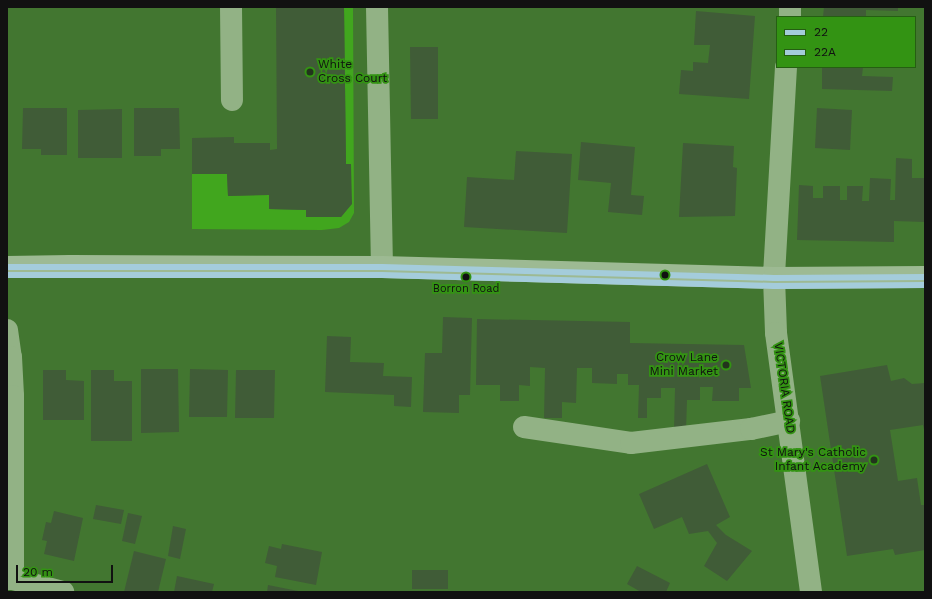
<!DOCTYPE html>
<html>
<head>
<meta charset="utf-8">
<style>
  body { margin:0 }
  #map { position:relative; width:932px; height:599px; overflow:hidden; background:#427630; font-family:"Work Sans",sans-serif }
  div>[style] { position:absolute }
  .green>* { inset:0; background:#41a61e }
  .building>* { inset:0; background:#405c37 }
  .minor>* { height:22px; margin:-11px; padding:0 11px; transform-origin:11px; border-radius:11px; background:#92b285 }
  .major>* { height:22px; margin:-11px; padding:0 11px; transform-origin:11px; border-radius:11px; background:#9dba93 }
  .bus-1>* { height:6px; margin:-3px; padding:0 3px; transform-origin:3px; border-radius:3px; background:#a4ccdb }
  .bus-2>* { height:6px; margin:-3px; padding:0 3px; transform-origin:3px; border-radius:3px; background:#a4ccdb }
  .dots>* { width:11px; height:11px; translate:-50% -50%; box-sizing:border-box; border:2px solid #339313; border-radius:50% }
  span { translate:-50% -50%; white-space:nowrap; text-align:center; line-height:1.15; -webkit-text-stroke:3.5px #339313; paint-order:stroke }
  .bus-label { font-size:11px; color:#111 }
  .poi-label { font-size:12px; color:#111 }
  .left { translate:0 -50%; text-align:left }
  .right { translate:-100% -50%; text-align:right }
  .street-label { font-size:12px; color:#111 }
  .frame { position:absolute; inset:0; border:8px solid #111; pointer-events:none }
  .legend { position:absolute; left:776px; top:16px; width:140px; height:52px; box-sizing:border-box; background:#339313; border:1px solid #255f12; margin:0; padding:5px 7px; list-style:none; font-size:12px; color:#111 }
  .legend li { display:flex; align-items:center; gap:8px; height:20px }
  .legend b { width:20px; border:1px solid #255f12 }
  .scale { position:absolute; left:16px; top:565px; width:97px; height:18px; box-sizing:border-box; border:2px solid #111; border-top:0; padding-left:5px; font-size:12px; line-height:14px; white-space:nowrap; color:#111; -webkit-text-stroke:3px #339313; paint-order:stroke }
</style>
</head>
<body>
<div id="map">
  <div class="green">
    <div style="clip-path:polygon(344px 7px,353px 7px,354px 213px,349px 222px,339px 228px,322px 230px,192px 229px,192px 174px,227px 174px,228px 196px,269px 195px,269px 209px,306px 210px,307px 217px,341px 217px,351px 204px,351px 164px,346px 164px)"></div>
  </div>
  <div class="building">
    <div style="clip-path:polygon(276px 7px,344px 7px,346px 164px,351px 164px,352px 204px,341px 217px,306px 217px,306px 210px,269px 209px,269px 195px,228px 196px,227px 174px,192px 174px,192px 138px,234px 137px,234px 143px,270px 143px,270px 150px,277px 149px)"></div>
    <div style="clip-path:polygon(824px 7px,898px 7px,898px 11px,866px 10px,866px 17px,823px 17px)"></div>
    <div style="clip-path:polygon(696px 11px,755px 16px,749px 99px,679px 94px,681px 70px,693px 71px,693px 62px,708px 63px,710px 45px,694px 45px)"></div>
    <div style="clip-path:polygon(410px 47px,438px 47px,438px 119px,411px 119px)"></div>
    <div style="clip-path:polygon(822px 67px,863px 67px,862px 76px,893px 77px,892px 91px,822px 89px)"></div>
    <div style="clip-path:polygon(23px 108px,67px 108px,67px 155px,41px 155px,41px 149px,22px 149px)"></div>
    <div style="clip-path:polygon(134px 108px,179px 108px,180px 149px,161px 149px,161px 156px,134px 156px)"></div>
    <div style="clip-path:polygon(817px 108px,852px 110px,850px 150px,815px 148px)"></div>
    <div style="clip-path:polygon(122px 109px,122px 158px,78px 158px,78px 110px)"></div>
    <div style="clip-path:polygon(581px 142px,635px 147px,631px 195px,644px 196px,642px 215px,608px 212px,611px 183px,578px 180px)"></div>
    <div style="clip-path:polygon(683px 143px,734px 146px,733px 167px,737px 168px,735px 216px,679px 217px)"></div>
    <div style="clip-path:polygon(516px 151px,572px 154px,567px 233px,464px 227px,467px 177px,514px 180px)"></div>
    <div style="clip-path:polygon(896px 158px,912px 159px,912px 178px,925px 178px,925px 222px,894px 221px,894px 242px,797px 240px,799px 185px,813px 186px,813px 198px,823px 198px,823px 186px,840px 186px,840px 200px,847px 200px,847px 186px,863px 186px,862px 201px,869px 201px,870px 178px,891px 179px,890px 200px,895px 200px)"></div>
    <div style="clip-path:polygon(443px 317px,472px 318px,470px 395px,459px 395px,459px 413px,423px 412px,425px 353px,442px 353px)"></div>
    <div style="clip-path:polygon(477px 319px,630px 322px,630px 343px,744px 345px,751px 388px,739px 388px,739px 401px,712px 401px,713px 387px,700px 387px,700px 400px,687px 400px,686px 431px,674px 431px,675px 388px,661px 388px,661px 398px,647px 398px,647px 418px,638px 418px,639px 385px,628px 385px,628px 374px,617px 374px,617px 384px,592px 383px,592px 368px,577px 368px,576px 403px,562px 402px,562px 418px,544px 418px,545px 368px,530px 367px,530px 386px,519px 385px,519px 401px,500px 401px,500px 385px,476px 385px)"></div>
    <div style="clip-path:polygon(327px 336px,351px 337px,350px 362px,384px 363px,383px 376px,412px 377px,411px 407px,394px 406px,394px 395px,325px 392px)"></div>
    <div style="clip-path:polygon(887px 365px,891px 381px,904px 378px,912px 384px,925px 383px,925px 434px,923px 425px,890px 430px,898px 481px,917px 478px,921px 505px,925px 505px,925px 550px,895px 555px,893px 549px,847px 556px,820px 376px)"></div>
    <div style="clip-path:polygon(141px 369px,178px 369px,179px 432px,141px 433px)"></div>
    <div style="clip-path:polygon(190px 369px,228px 370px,227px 417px,189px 417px)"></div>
    <div style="clip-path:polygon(43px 370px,66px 370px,66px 380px,84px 381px,84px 420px,43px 420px)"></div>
    <div style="clip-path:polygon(91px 370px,114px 370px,114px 381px,132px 381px,132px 441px,91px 441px)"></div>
    <div style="clip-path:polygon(236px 370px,275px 370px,274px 418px,235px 418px)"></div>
    <div style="clip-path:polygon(707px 464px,730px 517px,716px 525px,726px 535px,752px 551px,727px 581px,704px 566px,717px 543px,708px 531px,689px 534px,682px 517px,654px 529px,639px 494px)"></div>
    <div style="clip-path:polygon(96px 505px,124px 510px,121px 524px,93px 519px)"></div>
    <div style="clip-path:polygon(54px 511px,83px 518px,74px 561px,44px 554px,47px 541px,42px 540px,46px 522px,51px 523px)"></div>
    <div style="clip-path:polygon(128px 513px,142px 516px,135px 544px,122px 541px)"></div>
    <div style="clip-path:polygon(173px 526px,186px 529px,180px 559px,168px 556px)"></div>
    <div style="clip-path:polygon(282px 544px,322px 552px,316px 585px,275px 577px,277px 566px,265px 563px,269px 546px,281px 549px)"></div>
    <div style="clip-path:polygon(134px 551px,166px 559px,158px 592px,124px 592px)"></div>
    <div style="clip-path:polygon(637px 566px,670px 583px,666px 592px,641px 592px,627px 584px)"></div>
    <div style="clip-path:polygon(412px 570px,448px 570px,448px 589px,412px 589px)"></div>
    <div style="clip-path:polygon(177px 576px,214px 584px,212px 592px,174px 592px)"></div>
    <div style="clip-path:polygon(268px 585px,298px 591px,298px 592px,267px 592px)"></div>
  </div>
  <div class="minor">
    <div style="left:231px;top:7px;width:93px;rotate:89.4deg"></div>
    <div style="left:377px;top:7px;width:260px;rotate:88.9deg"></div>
    <div style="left:790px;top:17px;width:10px;rotate:-90deg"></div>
    <div style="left:786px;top:67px;width:211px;rotate:93.3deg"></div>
    <div style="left:774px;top:278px;width:55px;rotate:87.9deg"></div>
    <div style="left:776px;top:333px;width:261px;rotate:82.3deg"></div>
    <div style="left:7px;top:330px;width:27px;rotate:82deg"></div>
    <div style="left:11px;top:357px;width:39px;rotate:87deg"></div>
    <div style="left:13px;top:396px;width:183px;rotate:90deg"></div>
    <div style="left:13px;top:579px;width:6px;rotate:180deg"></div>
    <div style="left:524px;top:427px;width:108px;rotate:8.5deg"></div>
    <div style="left:631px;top:443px;width:121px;rotate:-6.7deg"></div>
    <div style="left:751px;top:429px;width:39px;rotate:-12deg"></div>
    <div style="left:13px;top:579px;width:52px;rotate:14.6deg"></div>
  </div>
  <div class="major">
    <div style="left:7px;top:267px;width:63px;rotate:-0.9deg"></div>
    <div style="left:70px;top:266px;width:312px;rotate:0.2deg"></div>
    <div style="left:382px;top:267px;width:392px;rotate:1.6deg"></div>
    <div style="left:774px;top:278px;width:151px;rotate:-0.4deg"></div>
  </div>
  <div class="bus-1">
    <div style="left:7px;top:267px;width:375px"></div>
    <div style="left:382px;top:267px;width:392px;rotate:1.6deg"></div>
    <div style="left:774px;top:278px;width:151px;rotate:-0.4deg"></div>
  </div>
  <div class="bus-2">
    <div style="left:7px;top:275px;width:375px"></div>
    <div style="left:382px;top:275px;width:392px;rotate:1.6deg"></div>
    <div style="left:774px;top:286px;width:151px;rotate:-0.4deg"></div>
  </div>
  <div class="dots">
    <div style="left:310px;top:72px;background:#22341c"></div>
    <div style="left:665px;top:275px;background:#111"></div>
    <div style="left:466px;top:277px;background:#111"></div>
    <div style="left:726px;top:365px;background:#22341c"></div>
    <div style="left:874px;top:460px;background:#22341c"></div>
  </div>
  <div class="bus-label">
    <span style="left:466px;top:289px">Borron Road</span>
  </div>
  <div class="poi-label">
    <span class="left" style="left:318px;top:72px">White<br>Cross Court</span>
    <span class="right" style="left:718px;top:365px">Crow Lane<br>Mini Market</span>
    <span class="right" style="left:866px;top:460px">St Mary's Catholic<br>Infant Academy</span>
  </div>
  <div class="street-label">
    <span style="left:784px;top:388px;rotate:82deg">VICTORIA ROAD</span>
  </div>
  <div class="frame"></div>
  <ul class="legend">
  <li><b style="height:5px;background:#a4ccdb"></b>22</li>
  <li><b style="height:5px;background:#a4ccdb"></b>22A</li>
  </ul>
  <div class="scale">20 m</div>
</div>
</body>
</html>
